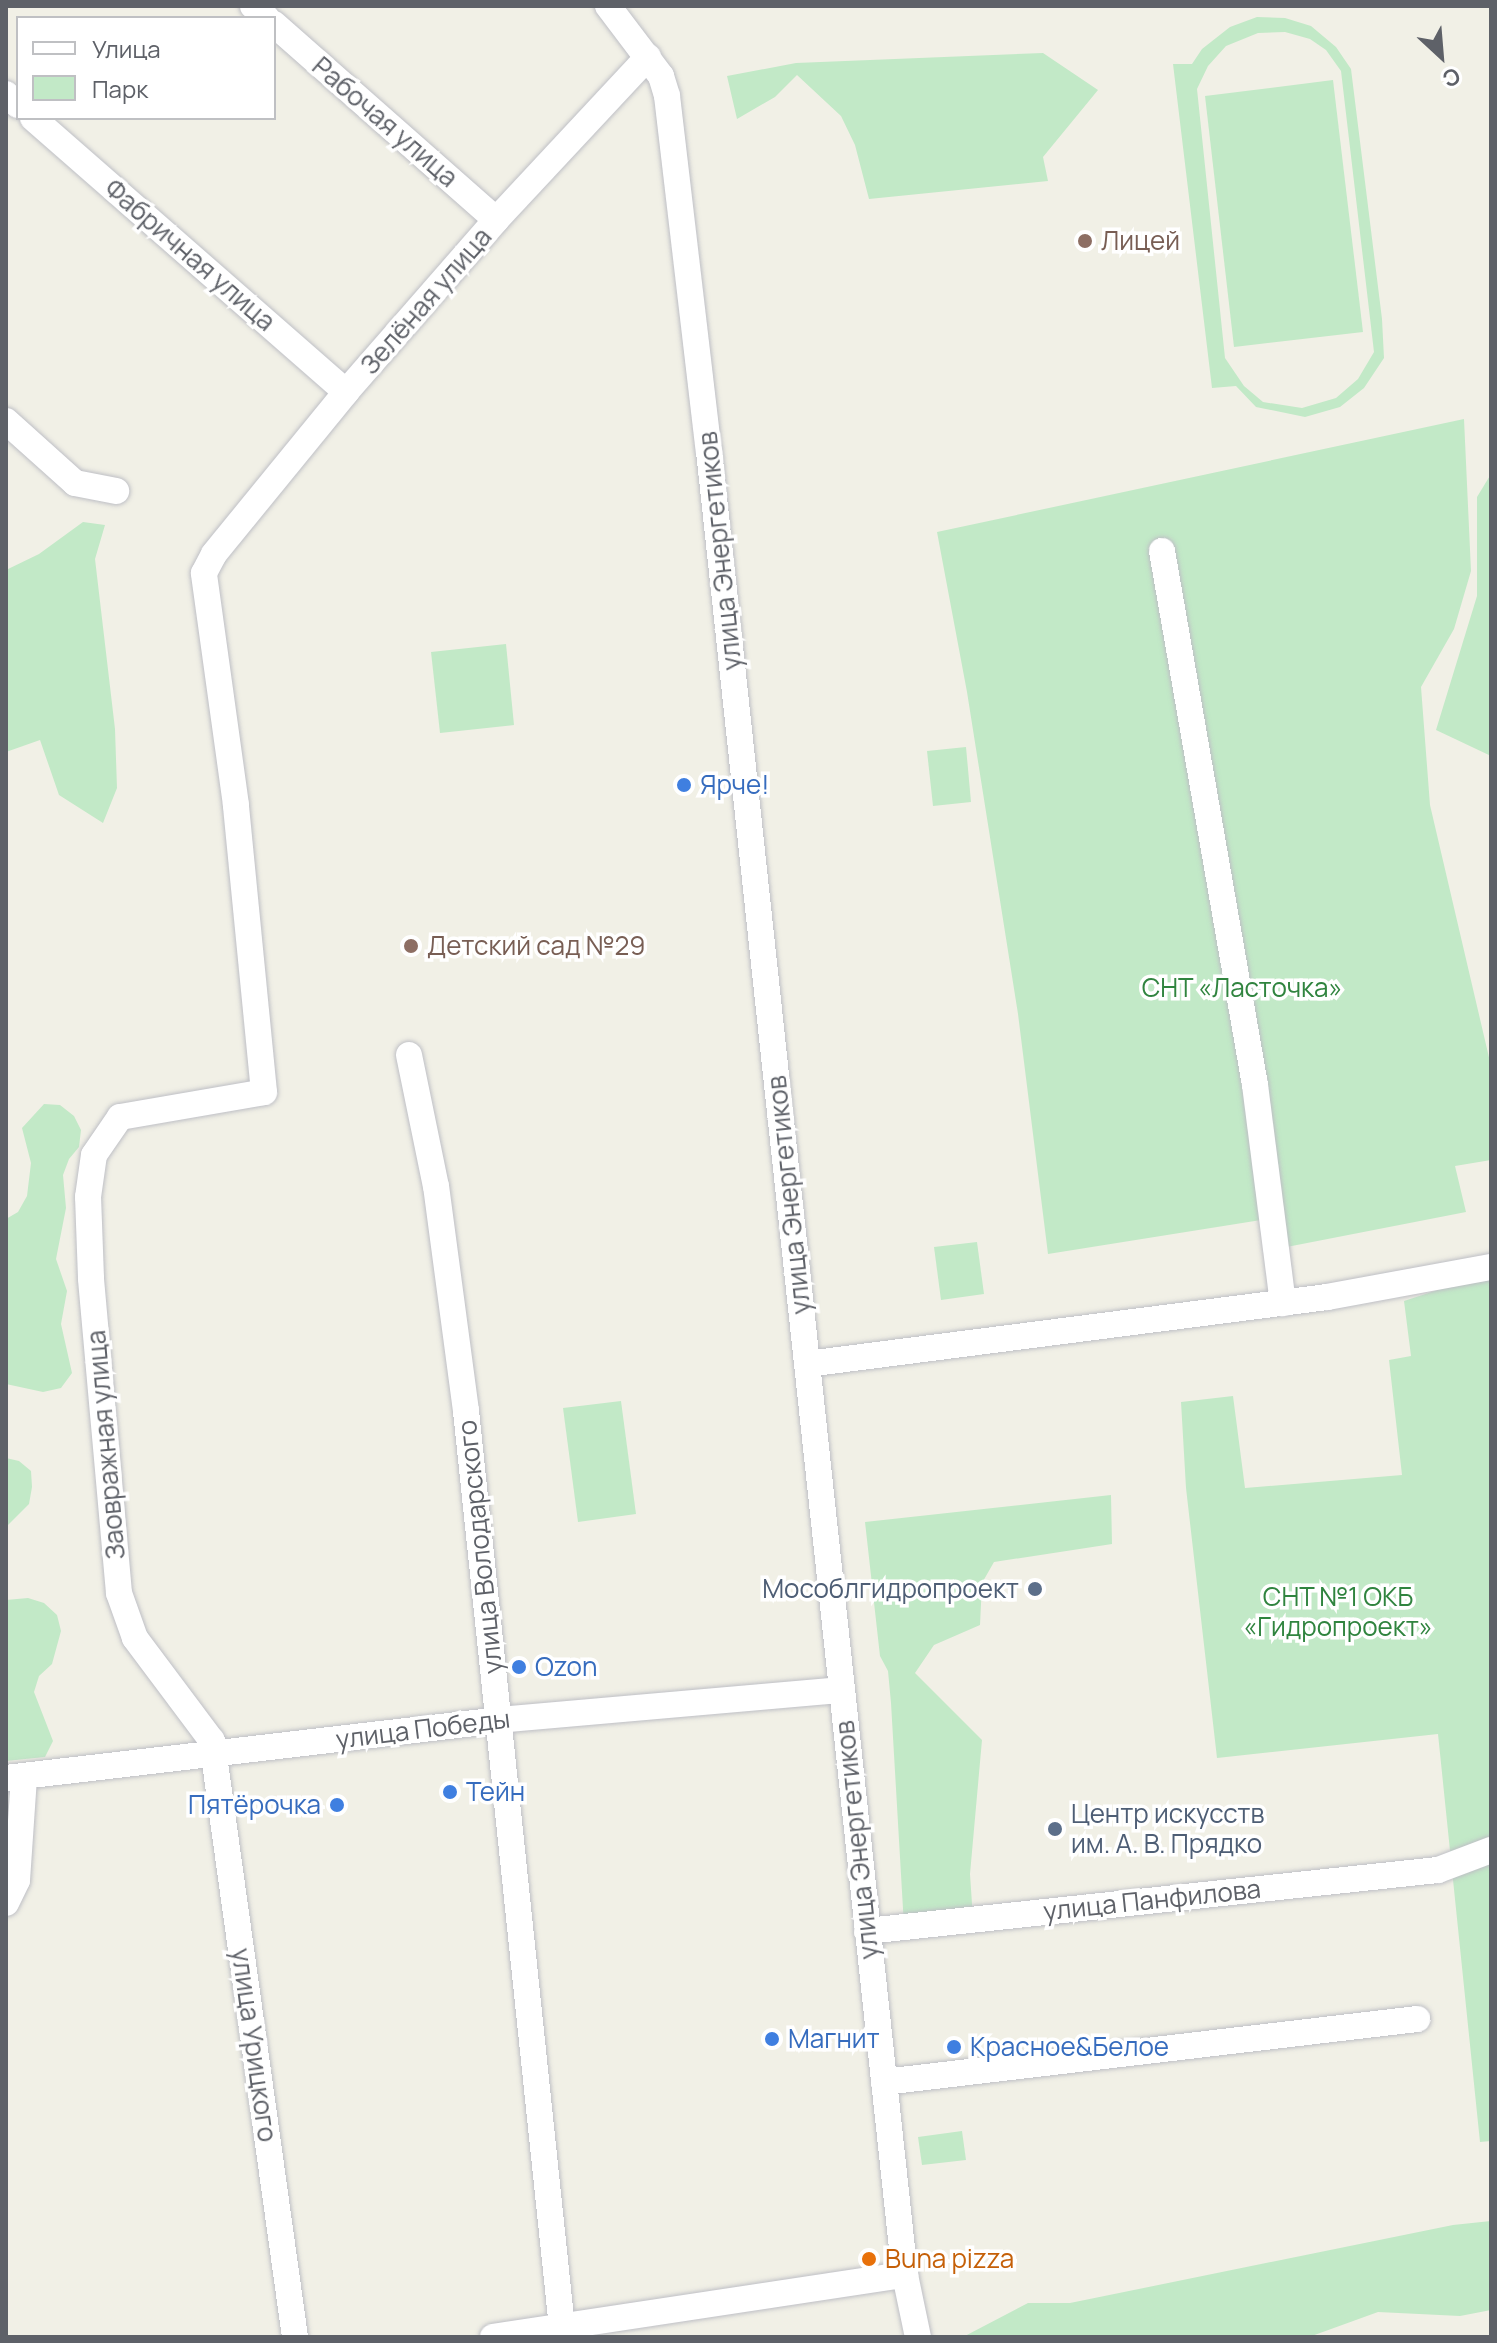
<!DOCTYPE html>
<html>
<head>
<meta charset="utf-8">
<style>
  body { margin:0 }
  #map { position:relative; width:1497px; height:2343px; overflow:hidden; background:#f1f0e6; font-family:Manrope,sans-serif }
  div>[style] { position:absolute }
  .green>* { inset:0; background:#c2e9c7 }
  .roads { filter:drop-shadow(0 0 2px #bebfc5) drop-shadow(0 0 2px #bebfc5) }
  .minor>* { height:26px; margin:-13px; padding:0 13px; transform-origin:13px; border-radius:13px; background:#fff }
  .dots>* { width:22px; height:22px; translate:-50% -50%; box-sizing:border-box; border:4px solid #fff; border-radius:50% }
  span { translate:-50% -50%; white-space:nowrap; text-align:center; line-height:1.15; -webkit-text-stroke:7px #fff; paint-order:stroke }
  .street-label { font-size:26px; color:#5e6168 }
  .education-label { font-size:26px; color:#785e54 }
  .left { translate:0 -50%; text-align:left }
  .shop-label { font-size:26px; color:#366cbe }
  .right { translate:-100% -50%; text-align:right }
  .park-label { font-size:26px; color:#30843f }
  .service-label { font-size:26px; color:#4e5e75 }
  .food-label { font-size:26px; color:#c56008 }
  .frame { position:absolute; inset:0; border:8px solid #5e6168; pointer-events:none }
  .legend { position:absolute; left:16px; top:16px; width:260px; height:104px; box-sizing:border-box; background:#fff; border:2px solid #bfc0c3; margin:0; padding:10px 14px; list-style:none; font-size:24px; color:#5e6168 }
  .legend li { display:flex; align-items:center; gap:16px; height:40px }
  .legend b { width:40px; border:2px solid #bfc0c3 }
  .north { position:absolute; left:1401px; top:16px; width:80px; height:80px; -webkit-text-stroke:6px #fff; paint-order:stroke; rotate:154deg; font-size:22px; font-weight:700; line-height:32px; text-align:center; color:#5e6168 }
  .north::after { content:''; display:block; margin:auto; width:28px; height:36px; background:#5e6168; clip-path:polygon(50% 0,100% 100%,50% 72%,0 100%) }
</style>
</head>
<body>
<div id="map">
  <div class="green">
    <div style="clip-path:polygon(evenodd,1257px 17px,1285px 18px,1311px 26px,1336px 47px,1351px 69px,1382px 319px,1384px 358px,1364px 388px,1340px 407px,1305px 417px,1256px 407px,1236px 386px,1212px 388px,1173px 64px,1192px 64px,1202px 49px,1230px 27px,1257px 17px,1285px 32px,1310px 39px,1326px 50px,1341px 71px,1374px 352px,1358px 379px,1336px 398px,1302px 408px,1263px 402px,1244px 386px,1225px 358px,1197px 89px,1208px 66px,1226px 46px,1258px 33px,1285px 32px)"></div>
    <div style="clip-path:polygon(1043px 53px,1098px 90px,1043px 157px,1048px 181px,869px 199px,855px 145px,841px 116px,797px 75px,775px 97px,737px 119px,727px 76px,796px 63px)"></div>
    <div style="clip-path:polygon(1333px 80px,1363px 332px,1234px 347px,1205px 96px)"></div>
    <div style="clip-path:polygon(1464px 419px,1471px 571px,1454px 629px,1421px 687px,1430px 805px,1491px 1066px,1491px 1160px,1455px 1166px,1466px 1212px,1266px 1251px,1261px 1220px,1048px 1254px,1018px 1014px,967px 692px,937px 532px)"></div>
    <div style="clip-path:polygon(1491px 474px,1491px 756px,1436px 730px,1477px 596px,1477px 497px)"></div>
    <div style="clip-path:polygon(83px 522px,105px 525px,95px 559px,115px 729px,117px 788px,103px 823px,59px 795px,40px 740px,6px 752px,6px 570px,39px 554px)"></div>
    <div style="clip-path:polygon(506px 644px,514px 725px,440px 733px,431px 652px)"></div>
    <div style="clip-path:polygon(966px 747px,971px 802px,933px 806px,927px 751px)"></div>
    <div style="clip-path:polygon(44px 1104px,60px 1105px,74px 1116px,81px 1130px,79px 1147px,69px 1159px,63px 1175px,66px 1208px,56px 1259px,67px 1291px,61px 1324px,72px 1373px,61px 1388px,43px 1392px,6px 1384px,6px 1219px,18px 1212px,27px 1196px,31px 1163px,22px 1128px)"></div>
    <div style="clip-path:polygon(977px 1242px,984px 1294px,941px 1300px,934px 1247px)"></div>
    <div style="clip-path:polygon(1491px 1277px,1491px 2141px,1480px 2142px,1438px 1734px,1217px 1758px,1186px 1488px,1181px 1402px,1233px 1396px,1245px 1488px,1402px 1475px,1389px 1360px,1411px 1356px,1404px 1301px,1465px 1281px)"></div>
    <div style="clip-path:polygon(621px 1401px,636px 1514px,578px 1522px,563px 1408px)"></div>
    <div style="clip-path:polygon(6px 1458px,19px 1461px,31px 1471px,32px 1487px,29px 1504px,6px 1527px)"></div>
    <div style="clip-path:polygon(1111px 1495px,1112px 1544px,994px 1562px,982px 1583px,980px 1625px,934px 1645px,915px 1673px,982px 1740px,970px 1874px,973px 1919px,904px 1926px,891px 1703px,888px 1671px,880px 1656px,865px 1522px)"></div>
    <div style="clip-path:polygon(28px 1598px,44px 1603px,57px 1615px,61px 1631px,52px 1664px,39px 1676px,34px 1692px,53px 1741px,45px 1757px,6px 1761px,6px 1600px)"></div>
    <div style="clip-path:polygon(962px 2131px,966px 2160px,922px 2165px,918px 2137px)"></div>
    <div style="clip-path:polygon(1491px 2221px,1491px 2310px,1460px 2316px,1378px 2312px,1309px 2337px,963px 2337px,1028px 2303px,1070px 2303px,1453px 2225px)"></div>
  </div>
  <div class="roads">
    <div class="minor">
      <div style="left:253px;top:6px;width:18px;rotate:41deg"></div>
      <div style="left:608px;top:6px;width:88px;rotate:52.9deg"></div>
      <div style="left:661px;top:76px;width:21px;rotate:73deg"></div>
      <div style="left:667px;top:96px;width:357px;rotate:83.3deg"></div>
      <div style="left:709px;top:451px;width:1835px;rotate:83.87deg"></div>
      <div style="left:905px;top:2275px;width:63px;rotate:78.2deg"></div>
      <div style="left:274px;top:24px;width:296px;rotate:41.4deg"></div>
      <div style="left:6px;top:94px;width:16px;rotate:43deg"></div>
      <div style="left:33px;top:118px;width:416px;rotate:41.2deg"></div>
      <div style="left:6px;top:421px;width:93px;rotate:41.9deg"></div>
      <div style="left:75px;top:483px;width:42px;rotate:11deg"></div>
      <div style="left:1162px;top:551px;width:542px;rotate:80.12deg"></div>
      <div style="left:1255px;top:1085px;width:220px;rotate:82.7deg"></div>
      <div style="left:409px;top:1055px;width:134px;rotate:78.4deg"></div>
      <div style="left:436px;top:1186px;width:227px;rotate:82.4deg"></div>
      <div style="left:466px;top:1411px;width:922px;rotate:84.02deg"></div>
      <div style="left:807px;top:1364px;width:524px;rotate:-7.34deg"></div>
      <div style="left:1327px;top:1297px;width:167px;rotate:-10.4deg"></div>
      <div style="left:6px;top:1778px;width:495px;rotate:-6.7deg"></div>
      <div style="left:498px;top:1720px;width:344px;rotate:-5deg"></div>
      <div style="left:6px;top:1903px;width:25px;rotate:-64deg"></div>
      <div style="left:17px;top:1880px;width:104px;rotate:-86.1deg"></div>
      <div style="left:867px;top:1931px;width:574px;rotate:-6.1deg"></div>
      <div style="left:1438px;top:1870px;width:57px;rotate:-20.7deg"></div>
      <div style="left:884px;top:2082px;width:537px;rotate:-6.74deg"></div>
      <div style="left:295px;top:2337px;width:602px;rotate:-97.93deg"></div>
      <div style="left:212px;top:1741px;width:129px;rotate:-126.8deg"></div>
      <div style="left:135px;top:1638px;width:48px;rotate:-109.6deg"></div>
      <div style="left:119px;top:1593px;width:316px;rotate:-95.1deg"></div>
      <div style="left:91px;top:1278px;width:81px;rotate:-92.1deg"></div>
      <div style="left:88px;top:1197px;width:42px;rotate:-81.9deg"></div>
      <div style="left:94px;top:1155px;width:46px;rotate:-55.6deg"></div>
      <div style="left:120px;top:1117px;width:146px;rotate:-9.8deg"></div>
      <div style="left:264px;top:1092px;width:288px;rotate:-95.6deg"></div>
      <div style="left:236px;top:805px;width:234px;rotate:-97.9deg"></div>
      <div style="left:204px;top:573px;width:21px;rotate:-62deg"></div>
      <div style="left:214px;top:554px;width:209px;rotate:-50.8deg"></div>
      <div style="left:346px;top:392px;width:228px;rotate:-48.9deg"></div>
      <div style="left:496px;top:220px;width:223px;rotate:-47deg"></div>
      <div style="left:493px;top:2337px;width:417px;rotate:-8.6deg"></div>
    </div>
  </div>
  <div class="dots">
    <div style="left:1085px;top:241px;background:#8d6e63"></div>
    <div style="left:684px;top:785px;background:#3f7fe0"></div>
    <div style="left:411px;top:946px;background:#8d6e63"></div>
    <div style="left:1035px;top:1589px;background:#5c6f8a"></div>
    <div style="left:519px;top:1667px;background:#3f7fe0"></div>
    <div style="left:450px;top:1792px;background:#3f7fe0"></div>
    <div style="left:337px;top:1805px;background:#3f7fe0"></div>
    <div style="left:1055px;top:1829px;background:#5c6f8a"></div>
    <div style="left:772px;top:2039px;background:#3f7fe0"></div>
    <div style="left:954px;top:2047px;background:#3f7fe0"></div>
    <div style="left:869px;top:2259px;background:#e8710a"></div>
  </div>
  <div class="street-label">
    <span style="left:385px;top:122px;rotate:41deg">Рабочая улица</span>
    <span style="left:190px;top:255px;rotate:41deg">Фабричная улица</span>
    <span style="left:426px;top:301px;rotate:-49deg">Зелёная улица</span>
    <span style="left:720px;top:551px;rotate:-96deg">улица Энергетиков</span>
    <span style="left:789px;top:1195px;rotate:-96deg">улица Энергетиков</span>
    <span style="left:106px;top:1445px;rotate:-95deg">Заовражная улица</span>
    <span style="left:480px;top:1547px;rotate:-96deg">улица Володарского</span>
    <span style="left:423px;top:1729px;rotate:-7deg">улица Победы</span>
    <span style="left:857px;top:1840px;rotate:-96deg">улица Энергетиков</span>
    <span style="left:1152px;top:1900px;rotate:-6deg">улица Панфилова</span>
    <span style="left:254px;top:2045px;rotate:82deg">улица Урицкого</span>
  </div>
  <div class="education-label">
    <span class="left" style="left:1101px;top:241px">Лицей</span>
    <span class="left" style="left:427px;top:946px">Детский сад №29</span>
  </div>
  <div class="shop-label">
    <span class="left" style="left:700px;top:785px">Ярче!</span>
    <span class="left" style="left:535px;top:1667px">Ozon</span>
    <span class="left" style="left:466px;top:1792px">Тейн</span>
    <span class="right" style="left:321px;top:1805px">Пятёрочка</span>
    <span class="left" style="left:788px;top:2039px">Магнит</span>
    <span class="left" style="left:970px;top:2047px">Красное&amp;Белое</span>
  </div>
  <div class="park-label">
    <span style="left:1242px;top:988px">СНТ «Ласточка»</span>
    <span style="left:1338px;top:1612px">СНТ №1 ОКБ<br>«Гидропроект»</span>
  </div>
  <div class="service-label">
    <span class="right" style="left:1019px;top:1589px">Мособлгидропроект</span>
    <span class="left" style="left:1071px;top:1829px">Центр искусств<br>им. А. В. Прядко</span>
  </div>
  <div class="food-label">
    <span class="left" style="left:885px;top:2259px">Buna pizza</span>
  </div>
  <div class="frame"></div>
  <ul class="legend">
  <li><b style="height:10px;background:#fff"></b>Улица</li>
  <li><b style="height:22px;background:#c2e9c7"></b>Парк</li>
  </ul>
  <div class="north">С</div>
</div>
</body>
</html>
